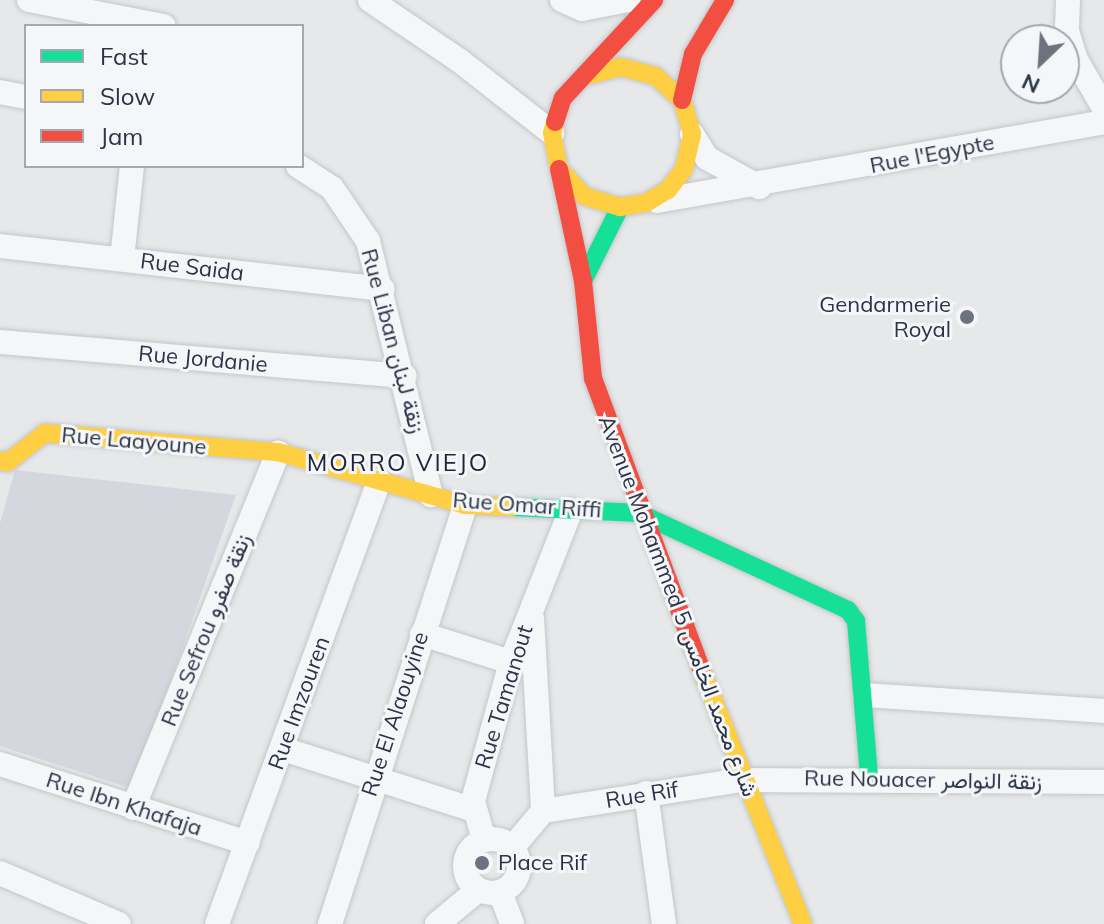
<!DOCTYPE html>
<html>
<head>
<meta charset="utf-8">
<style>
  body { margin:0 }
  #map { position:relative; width:1104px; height:924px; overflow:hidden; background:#e6e8ea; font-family:Mulish,Vazirmatn,sans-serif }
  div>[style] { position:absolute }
  .built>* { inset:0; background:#d4d7dd }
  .roads { filter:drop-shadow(0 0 2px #c4c6c8) drop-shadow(0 0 2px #c4c6c8) }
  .street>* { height:24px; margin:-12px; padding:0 12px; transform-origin:12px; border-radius:12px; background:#f5f6f7 }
  .street>.ring { margin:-12px; padding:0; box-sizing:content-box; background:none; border:24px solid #f5f6f7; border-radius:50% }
  .fast>* { height:18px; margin:-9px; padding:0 9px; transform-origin:9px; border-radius:9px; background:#16e098 }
  .slow>* { height:18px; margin:-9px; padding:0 9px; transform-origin:9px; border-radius:9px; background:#ffcf43 }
  .jam>* { height:18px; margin:-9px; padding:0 9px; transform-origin:9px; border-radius:9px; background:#f24e42 }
  .dots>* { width:22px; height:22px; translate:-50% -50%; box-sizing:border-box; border:4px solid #f4f6f9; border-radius:50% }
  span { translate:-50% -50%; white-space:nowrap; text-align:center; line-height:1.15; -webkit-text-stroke:6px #f4f6f9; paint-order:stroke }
  .street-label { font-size:22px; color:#2b3445 }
  .poi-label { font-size:22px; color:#2b3445 }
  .right { translate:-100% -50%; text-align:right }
  .left { translate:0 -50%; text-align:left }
  .neighbourhood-label { font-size:24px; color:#1d2536; letter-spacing:2px }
  .legend { position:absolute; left:24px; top:24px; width:280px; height:144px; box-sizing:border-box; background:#f4f6f9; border:2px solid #a4a8b1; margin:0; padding:10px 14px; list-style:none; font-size:24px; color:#2b3445 }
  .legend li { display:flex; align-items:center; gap:16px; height:40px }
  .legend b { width:40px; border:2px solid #a4a8b1 }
  .north { position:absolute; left:1000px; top:24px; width:80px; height:80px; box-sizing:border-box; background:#f4f6f9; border:2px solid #a4a8b1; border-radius:50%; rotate:205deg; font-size:22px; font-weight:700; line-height:32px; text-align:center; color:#2b3445 }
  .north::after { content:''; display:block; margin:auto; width:28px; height:36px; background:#6c737f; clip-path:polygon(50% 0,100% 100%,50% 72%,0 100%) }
</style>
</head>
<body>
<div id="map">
  <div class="built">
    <div style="clip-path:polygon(15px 470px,236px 495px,133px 789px,0 746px,0 523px)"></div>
  </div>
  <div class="roads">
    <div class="street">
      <div style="left:29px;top:0;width:137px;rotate:10.9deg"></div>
      <div style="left:370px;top:0;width:109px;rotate:34.1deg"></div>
      <div style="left:460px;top:61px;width:117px;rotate:38deg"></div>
      <div style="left:562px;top:0;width:22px;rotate:24deg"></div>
      <div style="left:582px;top:9px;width:47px;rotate:-11.1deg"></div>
      <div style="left:1068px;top:0;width:31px;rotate:92deg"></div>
      <div style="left:1067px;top:31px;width:28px;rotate:73deg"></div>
      <div style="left:1075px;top:58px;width:58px;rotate:59.9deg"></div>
      <div style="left:0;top:92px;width:26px;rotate:11deg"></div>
      <div style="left:692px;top:134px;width:28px;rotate:58deg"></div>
      <div style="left:707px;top:158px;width:60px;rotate:29.1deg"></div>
      <div style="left:298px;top:166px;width:40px;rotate:32.9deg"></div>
      <div style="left:332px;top:188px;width:64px;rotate:55.8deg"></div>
      <div style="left:368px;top:241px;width:262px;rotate:76.1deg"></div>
      <div style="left:657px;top:201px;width:454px;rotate:-10deg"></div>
      <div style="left:0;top:246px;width:385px;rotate:6.4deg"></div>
      <div style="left:122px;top:259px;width:94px;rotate:-83.9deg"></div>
      <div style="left:0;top:342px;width:406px;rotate:4.8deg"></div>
      <div style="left:532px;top:618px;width:193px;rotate:86.7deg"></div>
      <div style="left:422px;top:634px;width:93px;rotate:17.5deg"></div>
      <div style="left:865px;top:695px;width:240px;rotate:3.8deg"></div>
      <div style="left:283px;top:749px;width:201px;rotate:17.7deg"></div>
      <div style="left:0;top:764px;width:260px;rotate:17.7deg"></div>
      <div style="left:646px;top:793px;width:132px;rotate:82.2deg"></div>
      <div style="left:133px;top:808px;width:384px;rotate:-67.8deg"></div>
      <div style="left:543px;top:811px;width:201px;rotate:-8.9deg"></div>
      <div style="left:742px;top:780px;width:362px;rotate:0.3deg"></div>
      <div class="ring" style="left:465px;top:839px;width:30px;height:30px"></div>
      <div style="left:484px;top:840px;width:41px;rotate:-105.8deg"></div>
      <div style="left:473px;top:801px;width:144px;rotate:-74.7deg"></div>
      <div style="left:511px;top:662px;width:163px;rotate:-68.5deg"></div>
      <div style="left:512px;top:848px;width:48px;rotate:-50deg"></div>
      <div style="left:0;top:873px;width:129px;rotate:23.2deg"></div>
      <div style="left:500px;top:892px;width:34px;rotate:69deg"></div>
      <div style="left:217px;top:924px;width:472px;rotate:-69.9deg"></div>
      <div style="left:330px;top:924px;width:440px;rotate:-72.1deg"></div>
      <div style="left:437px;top:924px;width:53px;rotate:-39.7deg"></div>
    </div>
    <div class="fast">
      <div style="left:583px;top:281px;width:83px;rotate:-63.4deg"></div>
      <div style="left:512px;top:507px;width:127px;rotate:2.7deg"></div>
      <div style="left:639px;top:513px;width:230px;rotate:24.9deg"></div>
      <div style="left:848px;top:610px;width:14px;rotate:54deg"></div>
      <div style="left:856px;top:621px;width:157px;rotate:85.2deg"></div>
    </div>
    <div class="slow">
      <div style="left:555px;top:122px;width:11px;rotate:105deg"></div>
      <div style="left:552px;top:133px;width:37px;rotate:79deg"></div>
      <div style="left:559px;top:169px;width:37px;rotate:47deg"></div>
      <div style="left:584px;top:196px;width:38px;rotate:17deg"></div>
      <div style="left:620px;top:207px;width:26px;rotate:-9deg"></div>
      <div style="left:646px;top:203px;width:26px;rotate:-31deg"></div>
      <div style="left:668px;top:190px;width:26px;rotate:-53deg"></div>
      <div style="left:684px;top:169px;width:36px;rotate:-77deg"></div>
      <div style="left:692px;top:134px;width:35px;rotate:-106deg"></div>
      <div style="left:682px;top:100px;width:36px;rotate:-138deg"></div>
      <div style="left:655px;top:76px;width:35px;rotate:-165deg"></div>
      <div style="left:621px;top:67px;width:36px;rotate:166deg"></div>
      <div style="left:0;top:461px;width:8px;rotate:7deg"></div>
      <div style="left:8px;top:462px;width:47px;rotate:-38.1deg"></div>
      <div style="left:45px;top:433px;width:234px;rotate:4.7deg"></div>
      <div style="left:278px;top:452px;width:194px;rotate:15.8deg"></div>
      <div style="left:465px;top:505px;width:47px;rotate:2.4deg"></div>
      <div style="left:701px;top:669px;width:275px;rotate:68.2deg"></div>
    </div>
    <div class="jam">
      <div style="left:682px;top:100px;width:47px;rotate:-76.6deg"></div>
      <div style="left:693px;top:54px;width:63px;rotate:-59.3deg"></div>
      <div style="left:555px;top:122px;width:25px;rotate:-72deg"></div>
      <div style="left:563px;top:98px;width:134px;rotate:-47.1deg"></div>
      <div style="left:559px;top:169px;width:115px;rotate:77.9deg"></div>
      <div style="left:583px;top:281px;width:98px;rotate:84.1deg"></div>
      <div style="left:593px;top:378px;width:310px;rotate:69.6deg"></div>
    </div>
  </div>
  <div class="dots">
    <div style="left:967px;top:317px;background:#6c737f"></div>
    <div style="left:482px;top:863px;background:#6c737f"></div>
  </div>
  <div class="street-label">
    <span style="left:932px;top:154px;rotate:-11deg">Rue l'Egypte</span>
    <span style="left:192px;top:267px;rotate:7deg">Rue Saida</span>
    <span style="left:393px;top:341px;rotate:75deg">Rue Liban زنقة لبنان</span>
    <span style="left:203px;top:359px;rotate:5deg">Rue Jordanie</span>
    <span style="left:134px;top:441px;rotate:5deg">Rue Laayoune</span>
    <span style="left:527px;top:505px;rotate:4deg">Rue Omar Riffi</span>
    <span style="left:678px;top:606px;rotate:69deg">Avenue Mohammed 5 شارع محمد الخامس</span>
    <span style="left:206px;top:630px;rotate:-68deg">Rue Sefrou زنقة صفرو</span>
    <span style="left:504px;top:697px;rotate:-73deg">Rue Tamanout</span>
    <span style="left:299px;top:703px;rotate:-70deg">Rue Imzouren</span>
    <span style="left:395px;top:714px;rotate:-72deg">Rue El Alaouyine</span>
    <span style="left:923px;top:780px;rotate:1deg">Rue Nouacer زنقة النواصر</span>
    <span style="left:642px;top:795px;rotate:-9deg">Rue Rif</span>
    <span style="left:124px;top:804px;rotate:18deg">Rue Ibn Khafaja</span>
  </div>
  <div class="poi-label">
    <span class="right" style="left:951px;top:317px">Gendarmerie<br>Royal</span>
    <span class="left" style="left:498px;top:863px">Place Rif</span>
  </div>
  <div class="neighbourhood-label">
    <span style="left:398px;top:463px">MORRO VIEJO</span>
  </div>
  <ul class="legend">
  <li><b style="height:10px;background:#16e098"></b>Fast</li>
  <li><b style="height:10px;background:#ffcf43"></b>Slow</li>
  <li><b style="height:10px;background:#f24e42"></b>Jam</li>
  </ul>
  <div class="north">N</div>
</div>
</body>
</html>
